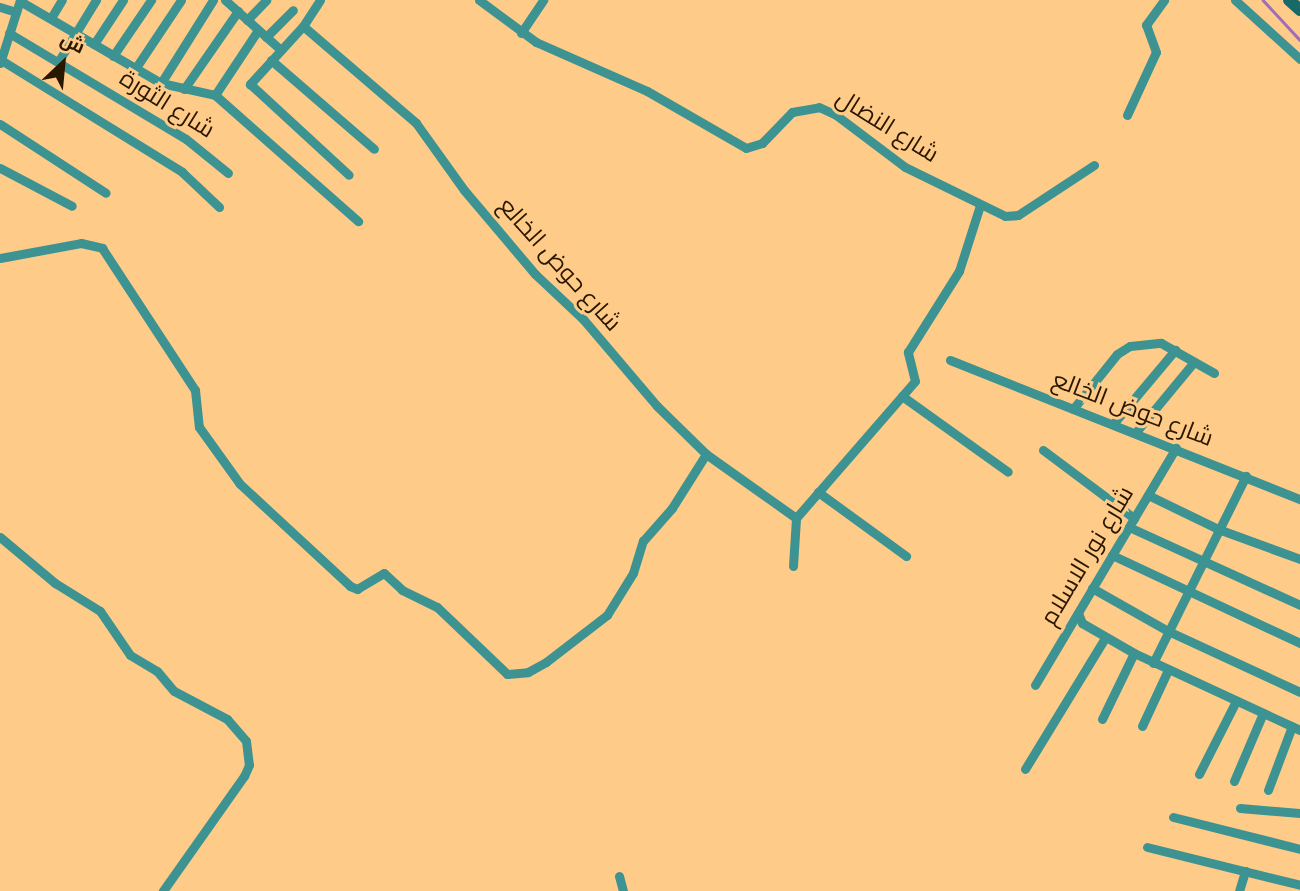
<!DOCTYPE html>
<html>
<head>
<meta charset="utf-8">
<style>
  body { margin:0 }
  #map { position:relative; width:1300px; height:891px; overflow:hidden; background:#ffcb88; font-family:Overpass,Cairo,sans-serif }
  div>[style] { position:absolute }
  .stream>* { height:2.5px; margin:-1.25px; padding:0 1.25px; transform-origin:1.25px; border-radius:1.25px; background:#9f6eb9 }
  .street>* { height:9px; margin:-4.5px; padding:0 4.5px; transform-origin:4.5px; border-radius:4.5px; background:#3d9391 }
  .secondary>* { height:12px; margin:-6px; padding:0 6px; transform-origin:6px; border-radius:6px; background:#176a68 }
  span { translate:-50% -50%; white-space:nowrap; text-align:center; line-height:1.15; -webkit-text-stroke:6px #ffcb88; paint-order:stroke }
  .street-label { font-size:24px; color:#291700 }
  .north { position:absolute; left:28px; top:28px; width:70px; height:70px; -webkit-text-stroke:5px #ffcb88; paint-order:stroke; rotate:26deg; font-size:19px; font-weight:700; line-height:28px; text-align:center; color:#291700 }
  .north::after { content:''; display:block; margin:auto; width:24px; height:32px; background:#291700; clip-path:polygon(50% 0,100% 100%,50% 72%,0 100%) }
</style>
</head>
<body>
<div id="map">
  <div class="stream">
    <div style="left:1263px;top:0;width:54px;rotate:47.2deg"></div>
  </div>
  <div class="street">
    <div style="left:225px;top:0;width:75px;rotate:41.8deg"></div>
    <div style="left:320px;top:0;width:31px;rotate:123deg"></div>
    <div style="left:303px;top:26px;width:79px;rotate:132.4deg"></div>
    <div style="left:250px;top:84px;width:134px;rotate:42.6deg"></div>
    <div style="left:479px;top:0;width:71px;rotate:36.4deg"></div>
    <div style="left:536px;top:42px;width:121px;rotate:23.8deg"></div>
    <div style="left:647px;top:91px;width:114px;rotate:29.9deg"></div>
    <div style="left:746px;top:148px;width:17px;rotate:-17deg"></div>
    <div style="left:762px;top:143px;width:43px;rotate:-45.9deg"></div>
    <div style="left:792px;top:112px;width:27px;rotate:-10deg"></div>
    <div style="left:819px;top:107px;width:19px;rotate:25deg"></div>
    <div style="left:836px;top:115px;width:86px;rotate:37deg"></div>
    <div style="left:905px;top:167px;width:111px;rotate:26.1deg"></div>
    <div style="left:1005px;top:216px;width:13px;rotate:-4deg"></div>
    <div style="left:1018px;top:215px;width:91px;rotate:-33.3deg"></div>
    <div style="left:1235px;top:0;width:88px;rotate:42.2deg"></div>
    <div style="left:20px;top:1px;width:163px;rotate:30.2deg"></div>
    <div style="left:161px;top:83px;width:55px;rotate:12.5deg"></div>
    <div style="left:215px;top:95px;width:191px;rotate:41.4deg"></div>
    <div style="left:0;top:7px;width:17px;rotate:17deg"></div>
    <div style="left:51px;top:18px;width:21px;rotate:-59deg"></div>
    <div style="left:247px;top:20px;width:28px;rotate:-46deg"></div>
    <div style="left:303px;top:26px;width:149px;rotate:40.6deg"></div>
    <div style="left:416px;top:123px;width:82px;rotate:54.4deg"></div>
    <div style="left:464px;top:190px;width:110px;rotate:49.8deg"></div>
    <div style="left:535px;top:274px;width:66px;rotate:43.2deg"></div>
    <div style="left:583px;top:319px;width:114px;rotate:49.6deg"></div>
    <div style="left:657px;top:406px;width:69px;rotate:44.4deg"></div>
    <div style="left:706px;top:454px;width:110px;rotate:35.4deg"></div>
    <div style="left:9px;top:33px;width:206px;rotate:30.9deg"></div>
    <div style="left:186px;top:139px;width:54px;rotate:39deg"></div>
    <div style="left:521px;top:33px;width:40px;rotate:-56deg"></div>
    <div style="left:266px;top:37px;width:38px;rotate:-45deg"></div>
    <div style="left:94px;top:44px;width:53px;rotate:-56.6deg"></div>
    <div style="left:113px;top:56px;width:68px;rotate:-55.8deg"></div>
    <div style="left:1px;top:60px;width:213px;rotate:31.7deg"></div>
    <div style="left:182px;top:172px;width:51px;rotate:43.4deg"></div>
    <div style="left:271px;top:60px;width:136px;rotate:40.8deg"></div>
    <div style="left:58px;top:62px;width:73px;rotate:-58.5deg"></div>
    <div style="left:0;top:63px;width:66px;rotate:-72.4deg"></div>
    <div style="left:135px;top:69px;width:83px;rotate:-56.3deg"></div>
    <div style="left:161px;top:83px;width:98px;rotate:-57.9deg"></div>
    <div style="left:184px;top:89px;width:95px;rotate:-55.3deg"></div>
    <div style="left:215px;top:95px;width:78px;rotate:-56.5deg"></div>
    <div style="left:1127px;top:115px;width:69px;rotate:-65.3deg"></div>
    <div style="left:1156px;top:52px;width:29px;rotate:-110deg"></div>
    <div style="left:1146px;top:25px;width:31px;rotate:-54deg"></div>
    <div style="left:0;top:124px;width:126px;rotate:33.1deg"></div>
    <div style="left:0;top:168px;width:81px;rotate:27.8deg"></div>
    <div style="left:0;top:258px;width:82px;rotate:-10.5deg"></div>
    <div style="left:81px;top:243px;width:22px;rotate:13deg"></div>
    <div style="left:102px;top:248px;width:170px;rotate:56.8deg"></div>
    <div style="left:195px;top:390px;width:37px;rotate:84deg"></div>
    <div style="left:199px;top:427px;width:70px;rotate:54.3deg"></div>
    <div style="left:240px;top:484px;width:150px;rotate:42.8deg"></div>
    <div style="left:350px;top:586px;width:8px;rotate:23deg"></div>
    <div style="left:357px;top:589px;width:31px;rotate:-31deg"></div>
    <div style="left:384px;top:573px;width:25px;rotate:43deg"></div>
    <div style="left:402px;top:590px;width:39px;rotate:26deg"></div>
    <div style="left:437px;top:607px;width:97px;rotate:43.7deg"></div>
    <div style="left:507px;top:674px;width:21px;rotate:-5deg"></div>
    <div style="left:528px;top:672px;width:21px;rotate:-29deg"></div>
    <div style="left:546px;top:662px;width:77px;rotate:-37.6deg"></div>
    <div style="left:607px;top:615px;width:49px;rotate:-58.2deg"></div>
    <div style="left:633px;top:573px;width:34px;rotate:-73deg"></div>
    <div style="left:643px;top:541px;width:44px;rotate:-48.7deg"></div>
    <div style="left:672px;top:508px;width:64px;rotate:-57.8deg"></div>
    <div style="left:950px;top:360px;width:377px;rotate:21.7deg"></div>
    <div style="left:902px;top:396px;width:130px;rotate:35.6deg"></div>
    <div style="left:1073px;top:409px;width:70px;rotate:-51.3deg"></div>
    <div style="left:1117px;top:354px;width:15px;rotate:-32deg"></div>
    <div style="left:1130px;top:346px;width:31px;rotate:-6deg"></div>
    <div style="left:1161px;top:343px;width:61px;rotate:29.5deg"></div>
    <div style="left:1113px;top:424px;width:97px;rotate:-50deg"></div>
    <div style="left:1136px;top:432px;width:91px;rotate:-50.4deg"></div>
    <div style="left:1043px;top:450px;width:114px;rotate:36.8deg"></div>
    <div style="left:818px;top:492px;width:109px;rotate:36deg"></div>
    <div style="left:1148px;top:495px;width:78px;rotate:25.9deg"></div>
    <div style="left:1218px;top:529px;width:87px;rotate:20.1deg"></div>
    <div style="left:1129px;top:527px;width:188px;rotate:24.5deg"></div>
    <div style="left:0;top:537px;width:72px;rotate:39.9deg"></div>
    <div style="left:55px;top:583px;width:53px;rotate:31.9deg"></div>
    <div style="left:100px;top:611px;width:53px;rotate:55.7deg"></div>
    <div style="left:130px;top:655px;width:31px;rotate:31deg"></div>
    <div style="left:157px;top:671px;width:26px;rotate:50deg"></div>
    <div style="left:174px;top:691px;width:60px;rotate:27.8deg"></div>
    <div style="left:227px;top:719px;width:29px;rotate:49deg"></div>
    <div style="left:246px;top:741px;width:24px;rotate:83deg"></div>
    <div style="left:249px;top:765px;width:12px;rotate:114deg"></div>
    <div style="left:244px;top:776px;width:141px;rotate:125.2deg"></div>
    <div style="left:1112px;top:555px;width:208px;rotate:25.1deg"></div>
    <div style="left:793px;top:566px;width:48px;rotate:-86.4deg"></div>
    <div style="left:796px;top:518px;width:181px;rotate:-49deg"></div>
    <div style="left:915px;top:381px;width:30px;rotate:-104deg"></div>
    <div style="left:908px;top:352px;width:96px;rotate:-57.8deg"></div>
    <div style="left:959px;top:271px;width:69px;rotate:-72.3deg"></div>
    <div style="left:1092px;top:588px;width:87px;rotate:29.5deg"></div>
    <div style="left:1168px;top:631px;width:145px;rotate:24.8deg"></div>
    <div style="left:1078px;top:613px;width:11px;rotate:68deg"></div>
    <div style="left:1082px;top:623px;width:60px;rotate:30deg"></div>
    <div style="left:1134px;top:653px;width:183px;rotate:24.9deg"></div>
    <div style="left:1153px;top:663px;width:209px;rotate:-63.6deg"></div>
    <div style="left:1035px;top:685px;width:276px;rotate:-59.3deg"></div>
    <div style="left:1102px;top:719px;width:73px;rotate:-64.1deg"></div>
    <div style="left:1142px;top:726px;width:62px;rotate:-65.1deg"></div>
    <div style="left:1025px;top:769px;width:153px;rotate:-58.6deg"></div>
    <div style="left:1199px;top:774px;width:82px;rotate:-63.1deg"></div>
    <div style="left:1234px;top:781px;width:74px;rotate:-66.9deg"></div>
    <div style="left:1268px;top:790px;width:68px;rotate:-69.4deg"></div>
    <div style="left:1240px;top:808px;width:60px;rotate:4.8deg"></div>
    <div style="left:1173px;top:817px;width:131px;rotate:14.1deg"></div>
    <div style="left:1147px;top:847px;width:158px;rotate:13.9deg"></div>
    <div style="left:619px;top:876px;width:16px;rotate:75deg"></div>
    <div style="left:1239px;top:891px;width:21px;rotate:-73deg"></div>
  </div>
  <div class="secondary">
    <div style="left:1289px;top:0;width:15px;rotate:42deg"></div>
  </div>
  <div class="street-label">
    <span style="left:166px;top:106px;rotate:32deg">شارع الثورة</span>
    <span style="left:886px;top:128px;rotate:32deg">شارع النضال</span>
    <span style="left:558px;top:266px;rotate:48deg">شارع حوض الخالع</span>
    <span style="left:1132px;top:411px;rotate:21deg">شارع حوض الخالع</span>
    <span style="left:1089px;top:557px;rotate:-59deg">شارع نور الاسلام</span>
  </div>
  <div class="north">ش</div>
</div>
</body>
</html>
